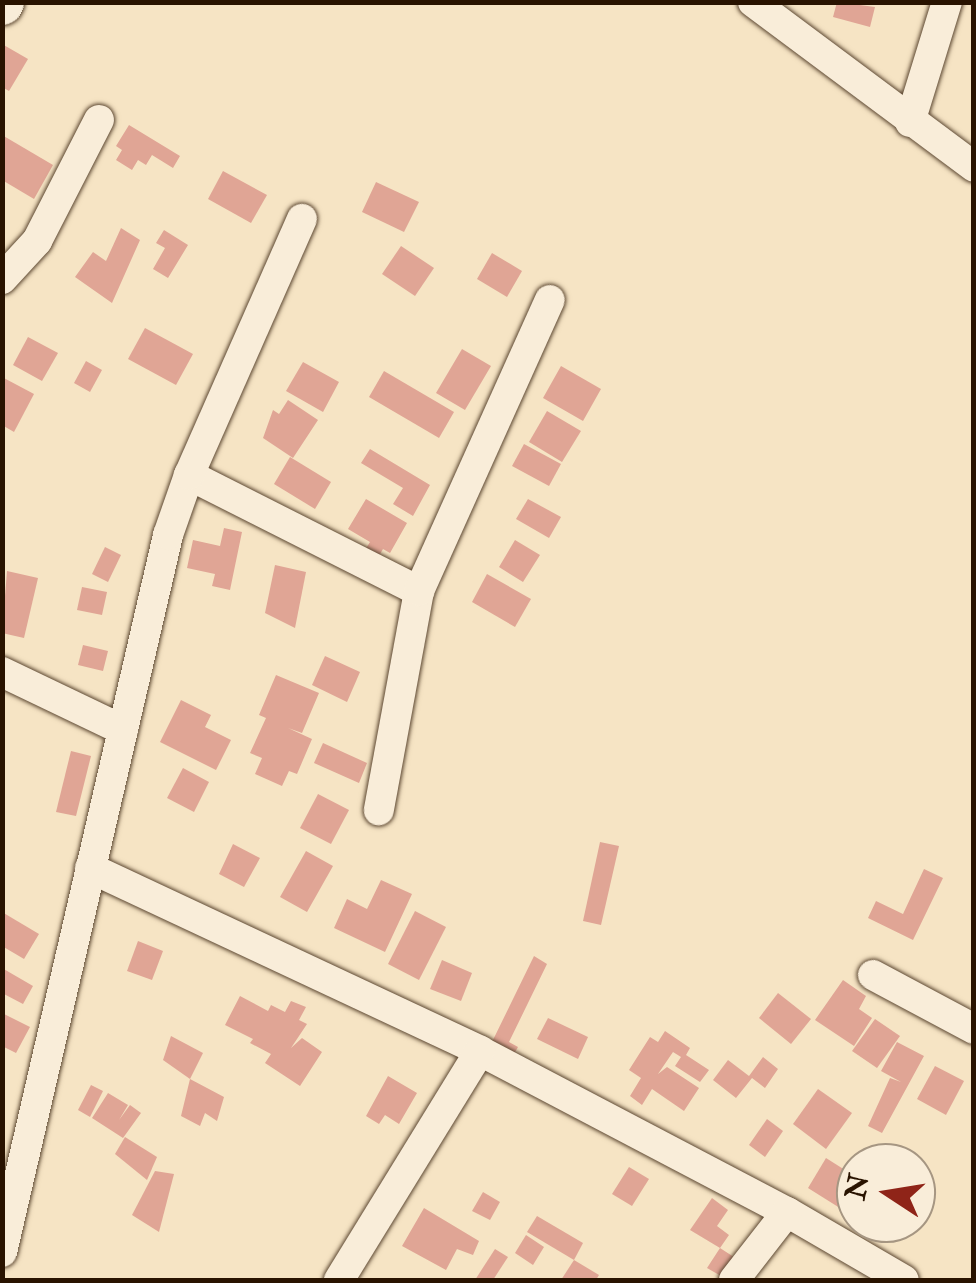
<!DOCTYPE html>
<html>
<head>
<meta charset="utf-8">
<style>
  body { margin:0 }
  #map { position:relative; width:976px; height:1283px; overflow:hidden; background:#f6e4c4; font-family:"IM FELL Double Pica",serif }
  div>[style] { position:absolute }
  .building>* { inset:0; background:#e0a595 }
  .roads { filter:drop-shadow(0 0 2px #5c4731) drop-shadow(0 0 2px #5c4731) }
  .street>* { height:30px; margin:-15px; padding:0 15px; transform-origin:15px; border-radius:15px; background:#f9edd9 }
  .secondary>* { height:42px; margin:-21px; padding:0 21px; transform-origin:21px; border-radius:21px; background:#f9edd9 }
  span { translate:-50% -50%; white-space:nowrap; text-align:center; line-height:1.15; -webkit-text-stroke:10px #f9edd9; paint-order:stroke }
  .frame { position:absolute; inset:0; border:5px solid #291300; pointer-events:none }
  .north { position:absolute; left:836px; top:1143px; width:100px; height:100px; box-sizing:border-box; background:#f9edd9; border:2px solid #a69682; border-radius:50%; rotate:282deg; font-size:28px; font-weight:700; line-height:40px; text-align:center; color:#291300 }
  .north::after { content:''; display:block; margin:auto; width:35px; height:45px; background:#8f2418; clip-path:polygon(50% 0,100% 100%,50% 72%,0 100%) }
</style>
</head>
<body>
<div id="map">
  <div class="building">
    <div style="clip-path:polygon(837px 2px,875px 7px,870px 27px,833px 17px)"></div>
    <div style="clip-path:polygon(2px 44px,28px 59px,9px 91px,2px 87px)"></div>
    <div style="clip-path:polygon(129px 125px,180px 156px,173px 168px,152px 155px,146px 165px,138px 160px,132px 170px,116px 160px,122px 150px,116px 146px)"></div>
    <div style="clip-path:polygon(2px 135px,53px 165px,34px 199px,2px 180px)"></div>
    <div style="clip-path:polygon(223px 171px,267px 195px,251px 223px,208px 199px)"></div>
    <div style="clip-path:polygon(376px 182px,419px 202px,404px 232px,362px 212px)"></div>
    <div style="clip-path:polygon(121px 228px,140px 240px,112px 303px,75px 277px,93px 252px,106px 261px)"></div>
    <div style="clip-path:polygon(164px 230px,188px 245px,168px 278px,153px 269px,165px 248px,156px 243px)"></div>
    <div style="clip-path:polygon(401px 246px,434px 268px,415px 296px,382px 274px)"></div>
    <div style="clip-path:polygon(492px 253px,522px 271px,507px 297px,477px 279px)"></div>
    <div style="clip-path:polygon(145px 328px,193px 354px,176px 385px,128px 359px)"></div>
    <div style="clip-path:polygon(28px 337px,58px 353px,42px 381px,13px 365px)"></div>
    <div style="clip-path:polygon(462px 349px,491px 366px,465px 410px,436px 393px)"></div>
    <div style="clip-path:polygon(86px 361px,102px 370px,90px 392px,74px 383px)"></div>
    <div style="clip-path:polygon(303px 362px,339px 382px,323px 412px,286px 391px)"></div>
    <div style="clip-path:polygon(561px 366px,601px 389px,583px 421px,543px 398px)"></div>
    <div style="clip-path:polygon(384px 371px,454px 412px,439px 438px,369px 397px)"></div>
    <div style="clip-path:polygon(2px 377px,34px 394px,14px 432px,2px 425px)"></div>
    <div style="clip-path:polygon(288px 400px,318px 420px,293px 458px,263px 438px,273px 410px,279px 414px)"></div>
    <div style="clip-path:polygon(547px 411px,581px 431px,562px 462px,529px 442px)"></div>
    <div style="clip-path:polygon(524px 444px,561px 464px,549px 486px,512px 466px)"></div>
    <div style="clip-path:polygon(370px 449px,430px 485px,413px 516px,393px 504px,403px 488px,361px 463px)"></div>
    <div style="clip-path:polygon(290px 457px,331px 482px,315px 509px,274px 484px)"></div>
    <div style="clip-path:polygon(366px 499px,407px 523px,390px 553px,383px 549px,373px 566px,360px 558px,370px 542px,348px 529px)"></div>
    <div style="clip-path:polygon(528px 499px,561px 517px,549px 538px,516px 519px)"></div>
    <div style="clip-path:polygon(224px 528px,242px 532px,230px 590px,212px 586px,215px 574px,187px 568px,193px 540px,220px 546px)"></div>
    <div style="clip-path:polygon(515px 540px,540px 555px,523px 582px,499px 567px)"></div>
    <div style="clip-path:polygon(105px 547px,121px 555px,108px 582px,92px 574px)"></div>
    <div style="clip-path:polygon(275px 565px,306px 572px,295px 628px,265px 613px)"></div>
    <div style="clip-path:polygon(7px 571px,38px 578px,24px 638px,2px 633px)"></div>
    <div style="clip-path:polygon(487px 574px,531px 599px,515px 627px,472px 602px)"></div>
    <div style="clip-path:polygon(82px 587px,107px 592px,102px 615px,77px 610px)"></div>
    <div style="clip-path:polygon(83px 645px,108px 651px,103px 671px,78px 665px)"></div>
    <div style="clip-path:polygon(325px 656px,360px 672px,347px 702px,312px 685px)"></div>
    <div style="clip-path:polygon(276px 675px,319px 693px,302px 733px,288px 728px,312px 739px,297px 774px,289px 771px,282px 786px,255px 774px,262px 758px,250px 753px,266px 718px,259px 715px)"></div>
    <div style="clip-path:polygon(181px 700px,211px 715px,205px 727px,231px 740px,216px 770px,160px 742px)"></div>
    <div style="clip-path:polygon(323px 743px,367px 763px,359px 783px,314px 763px)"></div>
    <div style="clip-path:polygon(71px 751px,91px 756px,76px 816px,56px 812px)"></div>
    <div style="clip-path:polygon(183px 768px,209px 782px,194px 812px,167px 798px)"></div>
    <div style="clip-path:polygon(318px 794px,349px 810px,331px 844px,300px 828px)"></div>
    <div style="clip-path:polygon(600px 842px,619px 846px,601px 925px,583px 921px)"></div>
    <div style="clip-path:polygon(233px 844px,260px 858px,244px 887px,219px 874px)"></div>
    <div style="clip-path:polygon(306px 851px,333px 866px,307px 912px,280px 897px)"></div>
    <div style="clip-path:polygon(924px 869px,943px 878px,913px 940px,868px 918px,876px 901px,903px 914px)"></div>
    <div style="clip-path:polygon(381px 880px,412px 894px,385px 952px,334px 928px,347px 899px,367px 909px)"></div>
    <div style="clip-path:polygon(415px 911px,446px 927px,419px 980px,388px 964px)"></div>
    <div style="clip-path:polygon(2px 912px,39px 934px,24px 959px,2px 946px)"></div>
    <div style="clip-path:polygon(138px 941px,163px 951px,152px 980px,127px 971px)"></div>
    <div style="clip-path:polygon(534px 956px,547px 964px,509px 1042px,518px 1047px,514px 1054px,492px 1042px)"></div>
    <div style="clip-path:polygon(442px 960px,472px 973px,461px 1001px,430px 989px)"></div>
    <div style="clip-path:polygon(2px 968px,33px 986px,23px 1004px,2px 993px)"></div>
    <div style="clip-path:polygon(843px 980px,866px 996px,859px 1009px,872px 1018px,854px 1046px,815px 1020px)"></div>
    <div style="clip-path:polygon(778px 993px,811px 1019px,791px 1044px,759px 1018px)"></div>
    <div style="clip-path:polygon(240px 996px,268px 1011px,271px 1005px,285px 1012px,291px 1001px,306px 1007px,299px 1020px,307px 1024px,291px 1048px,302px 1038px,322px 1052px,300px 1086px,265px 1063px,271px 1054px,250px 1043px,253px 1039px,225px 1025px)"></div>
    <div style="clip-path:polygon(2px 1013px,30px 1027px,16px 1053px,2px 1046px)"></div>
    <div style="clip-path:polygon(548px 1018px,588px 1037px,578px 1059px,537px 1039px)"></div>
    <div style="clip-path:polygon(875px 1019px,900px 1036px,877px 1068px,852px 1051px)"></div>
    <div style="clip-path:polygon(665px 1031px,690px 1048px,686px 1055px,709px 1070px,700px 1082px,675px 1066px,681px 1057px,673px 1052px,658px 1074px,667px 1067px,699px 1088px,684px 1111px,652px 1089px,642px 1105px,630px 1096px,641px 1078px,629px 1070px,650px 1037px,658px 1042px)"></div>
    <div style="clip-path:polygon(171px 1036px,203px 1053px,190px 1079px,163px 1060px)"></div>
    <div style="clip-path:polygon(897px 1042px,924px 1056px,882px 1133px,868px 1126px,890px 1078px,901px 1082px,881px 1071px)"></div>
    <div style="clip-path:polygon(763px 1057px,778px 1069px,765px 1088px,752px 1078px,736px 1098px,713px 1080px,728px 1060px,749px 1076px)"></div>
    <div style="clip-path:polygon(935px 1066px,964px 1081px,946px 1115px,917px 1099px)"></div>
    <div style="clip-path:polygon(388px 1076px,417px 1093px,399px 1124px,385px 1115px,379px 1124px,366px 1116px)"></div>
    <div style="clip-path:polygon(190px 1079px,224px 1097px,217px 1121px,205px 1113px,200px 1126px,181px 1116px)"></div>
    <div style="clip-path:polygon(91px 1085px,103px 1091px,90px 1117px,78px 1110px)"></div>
    <div style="clip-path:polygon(818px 1089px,852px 1113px,826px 1149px,793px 1124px)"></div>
    <div style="clip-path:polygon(108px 1093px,128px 1105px,119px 1120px,130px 1105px,141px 1113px,123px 1138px,92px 1118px)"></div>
    <div style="clip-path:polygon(767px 1119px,783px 1131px,765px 1157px,749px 1145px)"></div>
    <div style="clip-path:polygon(125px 1137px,157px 1157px,147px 1180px,115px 1154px)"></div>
    <div style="clip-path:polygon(826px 1158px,856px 1177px,856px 1208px,851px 1215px,808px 1188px)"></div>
    <div style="clip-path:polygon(629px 1167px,649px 1179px,632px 1206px,612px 1194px)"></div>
    <div style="clip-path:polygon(155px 1171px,174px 1174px,159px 1232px,132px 1215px)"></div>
    <div style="clip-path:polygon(483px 1192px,500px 1202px,490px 1220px,472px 1211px)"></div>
    <div style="clip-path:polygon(712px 1198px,728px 1210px,717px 1226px,729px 1235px,720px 1248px,740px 1261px,728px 1280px,707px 1268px,720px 1248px,690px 1230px)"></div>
    <div style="clip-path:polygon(424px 1208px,479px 1241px,473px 1255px,457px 1249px,446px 1270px,402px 1246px)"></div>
    <div style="clip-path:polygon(537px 1216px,583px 1243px,574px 1260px,527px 1232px)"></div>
    <div style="clip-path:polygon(526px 1235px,544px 1247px,533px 1265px,515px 1253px)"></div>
    <div style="clip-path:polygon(495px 1249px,508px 1257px,493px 1280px,475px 1280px)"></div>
    <div style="clip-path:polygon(574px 1260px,599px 1275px,596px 1280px,561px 1280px)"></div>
  </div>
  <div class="roads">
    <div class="street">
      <div style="left:753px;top:2px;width:276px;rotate:36.7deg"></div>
      <div style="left:910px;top:122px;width:126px;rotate:-72.9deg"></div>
      <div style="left:2px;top:279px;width:52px;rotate:-47.4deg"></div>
      <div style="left:37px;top:241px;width:136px;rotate:-62.9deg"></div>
      <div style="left:189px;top:475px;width:258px;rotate:26.8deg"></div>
      <div style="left:419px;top:591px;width:223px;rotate:100.4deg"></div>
      <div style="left:419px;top:591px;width:319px;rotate:-65.8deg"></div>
      <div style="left:2px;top:672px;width:134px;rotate:25.6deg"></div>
      <div style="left:90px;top:868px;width:431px;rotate:25.1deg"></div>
      <div style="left:480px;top:1051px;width:347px;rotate:27.7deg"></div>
      <div style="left:787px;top:1212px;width:135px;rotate:30.2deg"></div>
      <div style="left:873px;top:975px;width:115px;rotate:28.1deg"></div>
      <div style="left:2px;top:1252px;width:736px;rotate:-76.96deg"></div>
      <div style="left:168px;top:535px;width:64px;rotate:-70.7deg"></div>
      <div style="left:189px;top:475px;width:280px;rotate:-66.2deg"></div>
      <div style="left:339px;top:1280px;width:269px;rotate:-58.4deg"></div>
      <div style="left:734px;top:1280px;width:86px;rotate:-52.1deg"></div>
    </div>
    <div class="secondary">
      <div style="left:2px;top:4px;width:2px;rotate:-63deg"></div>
    </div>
  </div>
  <div class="frame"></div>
  <div class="north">N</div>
</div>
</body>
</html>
